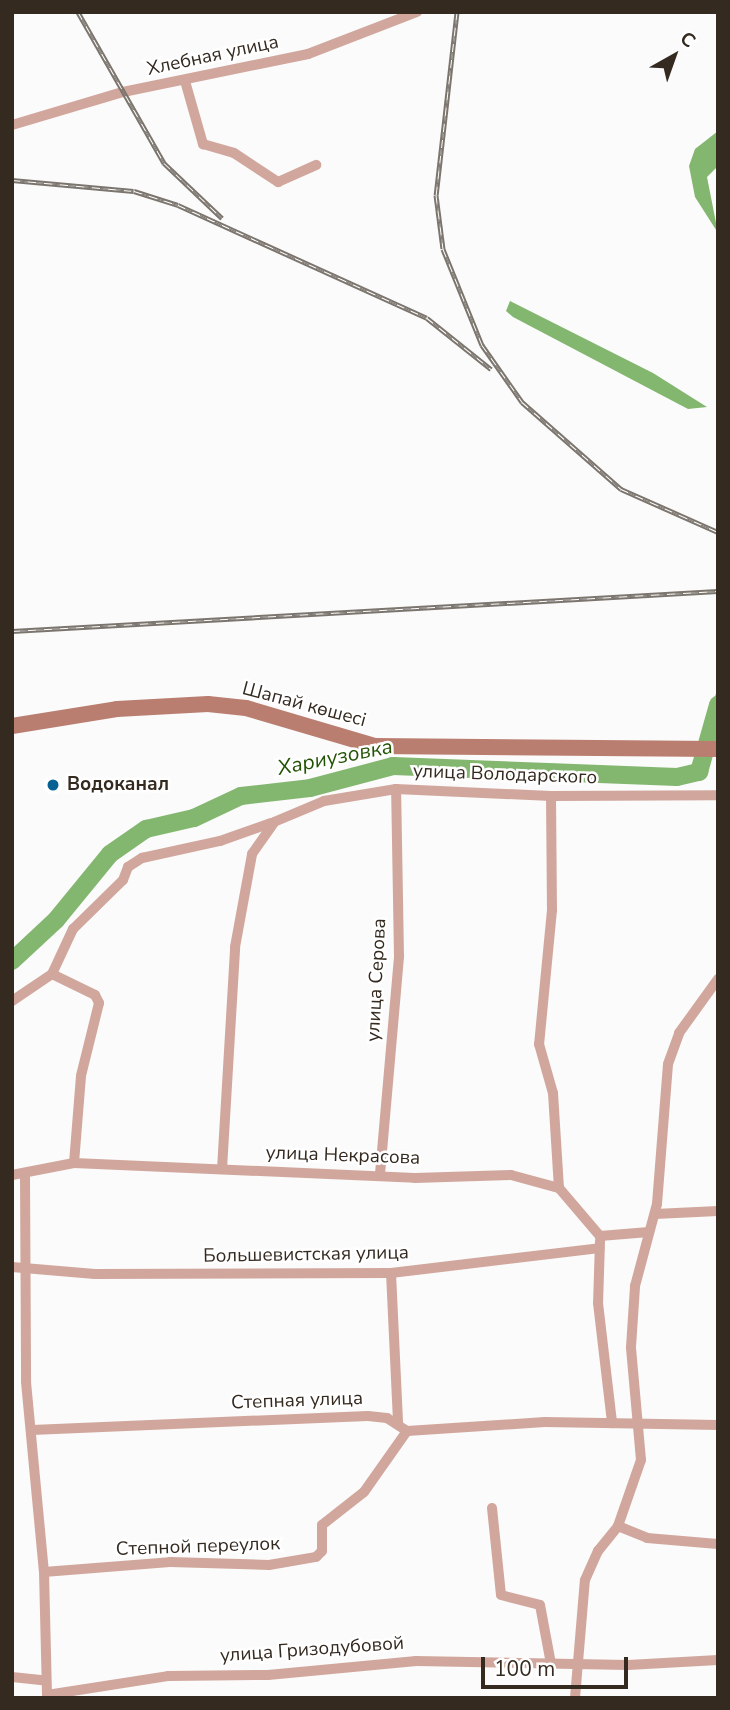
<!DOCTYPE html>
<html>
<head>
<meta charset="utf-8">
<style>
  body { margin:0 }
  #map { position:relative; width:730px; height:1710px; overflow:hidden; background:#fbfbfb; font-family:"Nunito Sans",sans-serif }
  div>[style] { position:absolute }
  .water>* { inset:0; background:#83b76f }
  .river>* { height:18px; margin:-9px; padding:0 9px; transform-origin:9px; border-radius:9px; background:#83b76f }
  .street>* { height:10px; margin:-5px; padding:0 5px; transform-origin:5px; border-radius:5px; background:#d1a79d }
  .secondary>* { height:16px; margin:-8px; padding:0 8px; transform-origin:8px; border-radius:8px; background:#ba7e70 }
  .rail>* { height:5px; margin-top:-2.5px; transform-origin:0; background:repeating-linear-gradient(90deg,#fff 0 8px,#7b756e 0 16px); box-sizing:border-box; border-block:2px solid #7b756e }
  .dots>* { width:19px; height:19px; translate:-50% -50%; box-sizing:border-box; border:4px solid #fff; border-radius:50% }
  span { translate:-50% -50%; white-space:nowrap; text-align:center; line-height:1.15; -webkit-text-stroke:5px #fff; paint-order:stroke }
  .street-label { font-size:19px; color:#342a20 }
  .poi-label { font-size:19px; color:#342a20; font-weight:700 }
  .left { translate:0 -50%; text-align:left }
  .water-label { font-size:21px; color:#225304; font-style:italic }
  .frame { position:absolute; inset:0; border:14px solid #342a20; pointer-events:none }
  .north { position:absolute; left:639px; top:21px; width:70px; height:70px; -webkit-text-stroke:5px #fff; paint-order:stroke; rotate:40deg; font-size:19px; font-weight:700; line-height:28px; text-align:center; color:#342a20 }
  .north::after { content:''; display:block; margin:auto; width:24px; height:32px; background:#342a20; clip-path:polygon(50% 0,100% 100%,50% 72%,0 100%) }
  .scale { position:absolute; left:481px; top:1657px; width:147px; height:32px; box-sizing:border-box; border:4px solid #342a20; border-top:0; padding-left:9px; font-size:21px; line-height:24px; white-space:nowrap; color:#342a20; -webkit-text-stroke:5px #fff; paint-order:stroke }
</style>
</head>
<body>
<div id="map">
  <div class="water">
    <div style="clip-path:polygon(718px 131px,718px 166px,707px 177px,718px 233px,695px 197px,689px 166px,695px 149px)"></div>
    <div style="clip-path:polygon(510px 301px,653px 373px,707px 407px,688px 409px,513px 317px,506px 311px)"></div>
    <div style="clip-path:polygon(718px 686px,718px 728px,704px 771px,695px 770px)"></div>
  </div>
  <div class="river">
    <div style="left:12px;top:961px;width:60px;rotate:-43deg"></div>
    <div style="left:56px;top:920px;width:85px;rotate:-50.7deg"></div>
    <div style="left:110px;top:854px;width:44px;rotate:-34.8deg"></div>
    <div style="left:146px;top:829px;width:49px;rotate:-12.9deg"></div>
    <div style="left:194px;top:818px;width:52px;rotate:-25.1deg"></div>
    <div style="left:241px;top:796px;width:69px;rotate:-6.6deg"></div>
    <div style="left:310px;top:788px;width:86px;rotate:-14.8deg"></div>
    <div style="left:393px;top:766px;width:284px;rotate:2.2deg"></div>
    <div style="left:677px;top:777px;width:23px;rotate:-13deg"></div>
    <div style="left:699px;top:772px;width:70px;rotate:-74.2deg"></div>
  </div>
  <div class="street">
    <div style="left:185px;top:81px;width:66px;rotate:74.1deg"></div>
    <div style="left:203px;top:144px;width:32px;rotate:16deg"></div>
    <div style="left:234px;top:153px;width:53px;rotate:33.4deg"></div>
    <div style="left:278px;top:182px;width:42px;rotate:-24.1deg"></div>
    <div style="left:12px;top:125px;width:116px;rotate:-16.6deg"></div>
    <div style="left:123px;top:92px;width:189px;rotate:-11.6deg"></div>
    <div style="left:308px;top:54px;width:117px;rotate:-21.1deg"></div>
    <div style="left:551px;top:796px;width:114px;rotate:89.5deg"></div>
    <div style="left:552px;top:910px;width:135px;rotate:95.5deg"></div>
    <div style="left:539px;top:1044px;width:51px;rotate:74.1deg"></div>
    <div style="left:553px;top:1093px;width:95px;rotate:86.4deg"></div>
    <div style="left:52px;top:974px;width:48px;rotate:26deg"></div>
    <div style="left:95px;top:995px;width:9px;rotate:63deg"></div>
    <div style="left:99px;top:1003px;width:75px;rotate:103.9deg"></div>
    <div style="left:81px;top:1076px;width:87px;rotate:94.6deg"></div>
    <div style="left:12px;top:1001px;width:48px;rotate:-34deg"></div>
    <div style="left:52px;top:974px;width:50px;rotate:-65deg"></div>
    <div style="left:73px;top:929px;width:70px;rotate:-44.4deg"></div>
    <div style="left:123px;top:880px;width:14px;rotate:-69deg"></div>
    <div style="left:128px;top:867px;width:17px;rotate:-33deg"></div>
    <div style="left:142px;top:858px;width:80px;rotate:-12.3deg"></div>
    <div style="left:220px;top:841px;width:54px;rotate:-19.4deg"></div>
    <div style="left:222px;top:1169px;width:222px;rotate:-86.6deg"></div>
    <div style="left:235px;top:947px;width:95px;rotate:-79.6deg"></div>
    <div style="left:252px;top:854px;width:39px;rotate:-55deg"></div>
    <div style="left:274px;top:822px;width:54px;rotate:-22.8deg"></div>
    <div style="left:324px;top:801px;width:73px;rotate:-9.5deg"></div>
    <div style="left:396px;top:789px;width:155px;rotate:2.6deg"></div>
    <div style="left:551px;top:796px;width:167px;rotate:-0.3deg"></div>
    <div style="left:380px;top:1174px;width:219px;rotate:-85deg"></div>
    <div style="left:399px;top:956px;width:167px;rotate:-91deg"></div>
    <div style="left:12px;top:1175px;width:63px;rotate:-11deg"></div>
    <div style="left:74px;top:1163px;width:341px;rotate:2.5deg"></div>
    <div style="left:415px;top:1178px;width:96px;rotate:-1.8deg"></div>
    <div style="left:511px;top:1175px;width:50px;rotate:15.2deg"></div>
    <div style="left:559px;top:1188px;width:63px;rotate:49.5deg"></div>
    <div style="left:600px;top:1236px;width:49px;rotate:-4.7deg"></div>
    <div style="left:25px;top:1175px;width:207px;rotate:89.7deg"></div>
    <div style="left:26px;top:1382px;width:191px;rotate:84.6deg"></div>
    <div style="left:44px;top:1572px;width:126px;rotate:88.6deg"></div>
    <div style="left:655px;top:1214px;width:63px;rotate:-2.7deg"></div>
    <div style="left:600px;top:1241px;width:62px;rotate:91.8deg"></div>
    <div style="left:598px;top:1303px;width:121px;rotate:83.3deg"></div>
    <div style="left:12px;top:1267px;width:83px;rotate:4.8deg"></div>
    <div style="left:95px;top:1274px;width:296px;rotate:-0.2deg"></div>
    <div style="left:391px;top:1273px;width:210px;rotate:-6.8deg"></div>
    <div style="left:391px;top:1273px;width:151px;rotate:87.3deg"></div>
    <div style="left:32px;top:1430px;width:336px;rotate:-2.4deg"></div>
    <div style="left:368px;top:1416px;width:19px;rotate:6deg"></div>
    <div style="left:387px;top:1418px;width:24px;rotate:33deg"></div>
    <div style="left:407px;top:1431px;width:138px;rotate:-3.7deg"></div>
    <div style="left:545px;top:1422px;width:173px;rotate:1deg"></div>
    <div style="left:492px;top:1508px;width:87px;rotate:84.1deg"></div>
    <div style="left:501px;top:1595px;width:40px;rotate:14.4deg"></div>
    <div style="left:540px;top:1605px;width:60px;rotate:79.4deg"></div>
    <div style="left:618px;top:1526px;width:31px;rotate:22deg"></div>
    <div style="left:647px;top:1538px;width:71px;rotate:4.8deg"></div>
    <div style="left:44px;top:1572px;width:126px;rotate:-4.5deg"></div>
    <div style="left:170px;top:1562px;width:99px;rotate:1.7deg"></div>
    <div style="left:269px;top:1565px;width:48px;rotate:-9.7deg"></div>
    <div style="left:316px;top:1557px;width:8px;rotate:-45deg"></div>
    <div style="left:322px;top:1551px;width:26px;rotate:-90deg"></div>
    <div style="left:322px;top:1525px;width:53px;rotate:-38.2deg"></div>
    <div style="left:364px;top:1492px;width:75px;rotate:-54.8deg"></div>
    <div style="left:12px;top:1677px;width:31px;rotate:6deg"></div>
    <div style="left:47px;top:1695px;width:122px;rotate:-8.9deg"></div>
    <div style="left:168px;top:1676px;width:100px;rotate:-0.6deg"></div>
    <div style="left:268px;top:1675px;width:149px;rotate:-5.4deg"></div>
    <div style="left:416px;top:1661px;width:212px;rotate:1.1deg"></div>
    <div style="left:628px;top:1665px;width:90px;rotate:-3.2deg"></div>
    <div style="left:575px;top:1698px;width:118px;rotate:-85.2deg"></div>
    <div style="left:585px;top:1580px;width:32px;rotate:-66deg"></div>
    <div style="left:598px;top:1551px;width:32px;rotate:-51deg"></div>
    <div style="left:618px;top:1526px;width:70px;rotate:-70.8deg"></div>
    <div style="left:641px;top:1460px;width:113px;rotate:-95.1deg"></div>
    <div style="left:631px;top:1347px;width:61px;rotate:-86.2deg"></div>
    <div style="left:635px;top:1286px;width:85px;rotate:-75deg"></div>
    <div style="left:657px;top:1204px;width:140px;rotate:-85.5deg"></div>
    <div style="left:668px;top:1064px;width:33px;rotate:-70deg"></div>
    <div style="left:679px;top:1033px;width:67px;rotate:-54.2deg"></div>
  </div>
  <div class="secondary">
    <div style="left:12px;top:726px;width:106px;rotate:-9.2deg"></div>
    <div style="left:117px;top:709px;width:91px;rotate:-3.1deg"></div>
    <div style="left:208px;top:704px;width:38px;rotate:6deg"></div>
    <div style="left:246px;top:708px;width:134px;rotate:16.4deg"></div>
    <div style="left:375px;top:746px;width:343px;rotate:0.5deg"></div>
  </div>
  <div class="rail">
    <div style="left:78px;top:12px;width:174px;rotate:60.3deg"></div>
    <div style="left:164px;top:163px;width:80px;rotate:43.5deg"></div>
    <div style="left:457px;top:12px;width:184px;rotate:96.5deg"></div>
    <div style="left:436px;top:195px;width:54px;rotate:82.6deg"></div>
    <div style="left:443px;top:249px;width:104px;rotate:67.9deg"></div>
    <div style="left:482px;top:345px;width:70px;rotate:54.9deg"></div>
    <div style="left:522px;top:402px;width:132px;rotate:41.3deg"></div>
    <div style="left:621px;top:489px;width:106px;rotate:23.9deg"></div>
    <div style="left:12px;top:180px;width:122px;rotate:5.2deg"></div>
    <div style="left:134px;top:191px;width:46px;rotate:17.7deg"></div>
    <div style="left:178px;top:205px;width:273px;rotate:24.4deg"></div>
    <div style="left:427px;top:318px;width:82px;rotate:38.6deg"></div>
    <div style="left:12px;top:631px;width:707px;rotate:-3.24deg"></div>
  </div>
  <div class="dots">
    <div style="left:53px;top:785px;background:#076293"></div>
  </div>
  <div class="street-label">
    <span style="left:213px;top:56px;rotate:-12deg">Хлебная улица</span>
    <span style="left:304px;top:705px;rotate:15deg">Шапай көшесі</span>
    <span style="left:505px;top:775px;rotate:2deg">улица Володарского</span>
    <span style="left:377px;top:980px;rotate:-87deg">улица Серова</span>
    <span style="left:343px;top:1156px;rotate:2deg">улица Некрасова</span>
    <span style="left:306px;top:1255px;rotate:-1deg">Большевистская улица</span>
    <span style="left:297px;top:1401px;rotate:-2deg">Степная улица</span>
    <span style="left:198px;top:1547px;rotate:-2deg">Степной переулок</span>
    <span style="left:312px;top:1650px;rotate:-4deg">улица Гризодубовой</span>
  </div>
  <div class="poi-label">
    <span class="left" style="left:67px;top:785px">Водоканал</span>
  </div>
  <div class="water-label">
    <span style="left:335px;top:757px;rotate:-11deg">Хариузовка</span>
  </div>
  <div class="frame"></div>
  <div class="north">С</div>
  <div class="scale">100 m</div>
</div>
</body>
</html>
